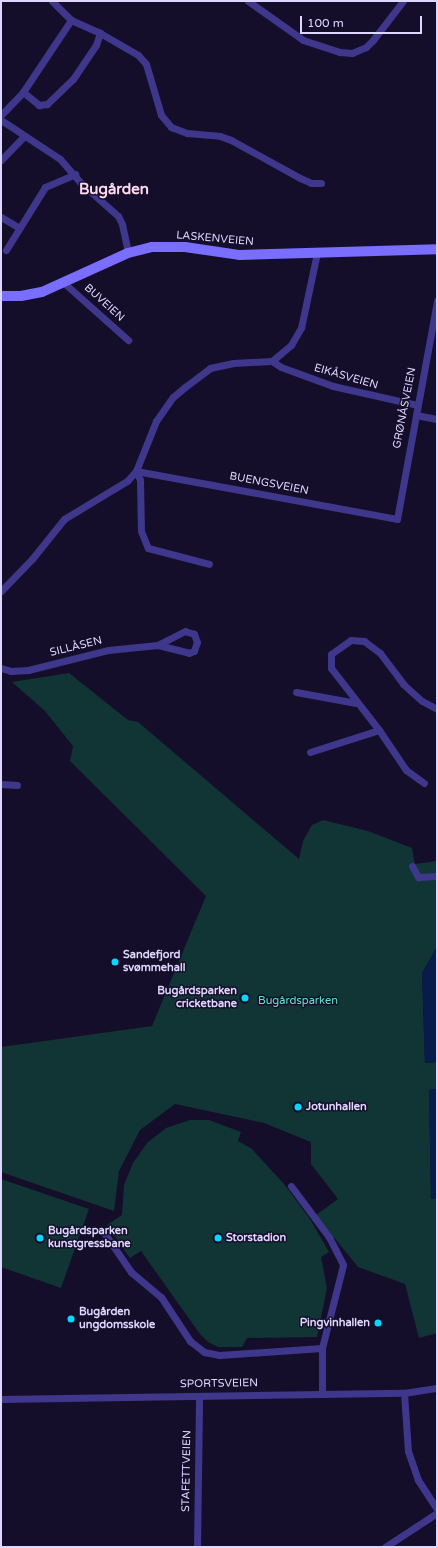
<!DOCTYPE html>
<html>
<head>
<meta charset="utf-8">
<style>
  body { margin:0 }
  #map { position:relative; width:438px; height:1548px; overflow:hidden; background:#150e2a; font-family:"Varela Round",sans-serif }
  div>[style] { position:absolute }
  .green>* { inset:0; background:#113434 }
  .water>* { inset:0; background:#071c4a }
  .street>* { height:7px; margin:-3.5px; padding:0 3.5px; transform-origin:3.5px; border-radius:3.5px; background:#3e378c }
  .secondary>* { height:10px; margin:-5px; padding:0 5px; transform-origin:5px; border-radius:5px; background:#796eff }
  .dots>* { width:11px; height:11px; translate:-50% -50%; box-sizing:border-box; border:2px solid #150e2a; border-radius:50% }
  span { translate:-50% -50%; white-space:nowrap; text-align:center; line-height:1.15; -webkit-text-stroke:3px #150e2a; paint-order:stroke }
  .street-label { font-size:11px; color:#ded7ff }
  .poi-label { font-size:11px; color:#ded7ff; font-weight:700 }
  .left { translate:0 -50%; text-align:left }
  .right { translate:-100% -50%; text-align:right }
  .park-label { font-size:11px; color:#5ae8cc }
  .district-label { font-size:15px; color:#ffd9ef; font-weight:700 }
  .frame { position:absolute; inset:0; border:2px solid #ded7ff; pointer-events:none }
  .scale { position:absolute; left:300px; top:16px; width:122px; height:18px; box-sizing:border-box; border:2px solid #ded7ff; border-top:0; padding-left:5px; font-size:12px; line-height:14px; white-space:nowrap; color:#ded7ff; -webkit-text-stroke:3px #150e2a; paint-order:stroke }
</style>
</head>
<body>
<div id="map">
  <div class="green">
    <div style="clip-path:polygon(69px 673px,128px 720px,138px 722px,299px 859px,303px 841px,312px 825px,323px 820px,368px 831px,412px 848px,415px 864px,437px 861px,437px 947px,422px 973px,425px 1063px,437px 1062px,437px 1089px,429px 1090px,431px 1199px,437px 1198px,437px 1333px,419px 1338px,405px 1284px,358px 1267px,316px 1215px,338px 1199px,311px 1164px,311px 1142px,264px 1123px,175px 1104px,140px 1130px,119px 1171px,114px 1211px,1px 1172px,1px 1047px,152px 1026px,206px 896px,70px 761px,73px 746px,45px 711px,12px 682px)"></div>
    <div style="clip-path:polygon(190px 1120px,209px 1120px,241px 1132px,238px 1141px,252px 1149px,284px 1184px,310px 1219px,329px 1252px,321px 1257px,327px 1288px,317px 1337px,247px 1338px,242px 1347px,218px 1347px,208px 1342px,200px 1334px,141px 1251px,130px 1258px,107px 1225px,122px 1215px,124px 1185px,133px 1163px,147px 1143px,166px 1128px)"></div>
    <div style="clip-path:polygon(1px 1179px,89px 1209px,61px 1288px,1px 1267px)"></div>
  </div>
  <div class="water">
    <div style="clip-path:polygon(437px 947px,437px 1062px,425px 1063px,422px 973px)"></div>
    <div style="clip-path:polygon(437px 1089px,437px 1198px,431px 1199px,429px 1090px)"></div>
  </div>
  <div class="street">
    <div style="left:52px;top:1px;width:27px;rotate:45deg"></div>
    <div style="left:71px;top:20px;width:32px;rotate:24deg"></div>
    <div style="left:100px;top:33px;width:44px;rotate:30.1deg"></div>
    <div style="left:138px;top:55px;width:12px;rotate:48deg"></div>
    <div style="left:146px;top:64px;width:53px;rotate:73.6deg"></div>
    <div style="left:161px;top:115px;width:16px;rotate:50deg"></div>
    <div style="left:171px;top:127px;width:17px;rotate:21deg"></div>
    <div style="left:187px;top:133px;width:33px;rotate:5deg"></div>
    <div style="left:220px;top:136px;width:12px;rotate:20deg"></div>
    <div style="left:231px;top:140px;width:79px;rotate:28.8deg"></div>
    <div style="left:300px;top:178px;width:12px;rotate:24deg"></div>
    <div style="left:311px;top:183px;width:10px"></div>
    <div style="left:248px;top:1px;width:67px;rotate:35.3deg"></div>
    <div style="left:303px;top:40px;width:39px;rotate:18deg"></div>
    <div style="left:340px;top:52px;width:12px;rotate:5deg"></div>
    <div style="left:352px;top:53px;width:15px;rotate:-23deg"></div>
    <div style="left:366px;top:47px;width:10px;rotate:-45deg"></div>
    <div style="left:373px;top:40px;width:49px;rotate:-52.4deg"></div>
    <div style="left:23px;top:92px;width:21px;rotate:39deg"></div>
    <div style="left:39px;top:105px;width:8px;rotate:-7deg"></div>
    <div style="left:47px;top:104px;width:36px;rotate:-44deg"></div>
    <div style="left:73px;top:79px;width:41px;rotate:-55.9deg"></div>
    <div style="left:96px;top:45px;width:13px;rotate:-72deg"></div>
    <div style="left:1px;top:115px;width:32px;rotate:-46deg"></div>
    <div style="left:23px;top:92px;width:87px;rotate:-56.3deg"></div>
    <div style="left:1px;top:120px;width:71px;rotate:33.5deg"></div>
    <div style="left:60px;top:159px;width:35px;rotate:49deg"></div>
    <div style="left:83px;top:185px;width:47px;rotate:41.5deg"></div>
    <div style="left:118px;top:216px;width:9px;rotate:63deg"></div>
    <div style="left:122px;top:224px;width:30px;rotate:78deg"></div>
    <div style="left:1px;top:160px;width:33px;rotate:-46deg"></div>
    <div style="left:1px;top:217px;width:21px;rotate:31deg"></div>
    <div style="left:6px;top:250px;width:74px;rotate:-58.2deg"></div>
    <div style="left:45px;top:187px;width:33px;rotate:-23deg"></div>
    <div style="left:64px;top:283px;width:86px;rotate:41.7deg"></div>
    <div style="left:272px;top:361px;width:11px;rotate:34deg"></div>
    <div style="left:281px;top:367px;width:55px;rotate:20.1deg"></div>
    <div style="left:333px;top:386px;width:86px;rotate:12.7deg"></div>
    <div style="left:416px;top:415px;width:21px;rotate:11deg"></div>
    <div style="left:136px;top:471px;width:265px;rotate:10.4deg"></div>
    <div style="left:397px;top:519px;width:222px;rotate:-79.6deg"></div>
    <div style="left:136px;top:471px;width:10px;rotate:66deg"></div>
    <div style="left:140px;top:480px;width:51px;rotate:88.9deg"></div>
    <div style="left:141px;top:531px;width:18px;rotate:68deg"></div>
    <div style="left:148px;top:548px;width:63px;rotate:14.7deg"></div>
    <div style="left:1px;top:591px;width:45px;rotate:-45.9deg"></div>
    <div style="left:32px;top:559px;width:51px;rotate:-51.3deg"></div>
    <div style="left:64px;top:519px;width:74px;rotate:-31.1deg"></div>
    <div style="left:127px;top:481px;width:13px;rotate:-48deg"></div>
    <div style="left:136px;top:471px;width:54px;rotate:-68.2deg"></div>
    <div style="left:156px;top:421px;width:29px;rotate:-55deg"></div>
    <div style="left:173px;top:397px;width:16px;rotate:-40deg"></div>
    <div style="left:185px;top:387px;width:31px;rotate:-37deg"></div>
    <div style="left:210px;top:368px;width:24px;rotate:-12deg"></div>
    <div style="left:233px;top:363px;width:39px;rotate:-3deg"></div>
    <div style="left:272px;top:361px;width:25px;rotate:-40deg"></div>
    <div style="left:291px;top:345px;width:20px;rotate:-60deg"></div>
    <div style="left:301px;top:328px;width:77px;rotate:-78deg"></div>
    <div style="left:1px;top:668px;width:10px;rotate:17deg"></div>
    <div style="left:11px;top:671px;width:17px;rotate:-3deg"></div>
    <div style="left:28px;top:670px;width:82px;rotate:-14deg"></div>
    <div style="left:108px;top:650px;width:50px;rotate:-5.7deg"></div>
    <div style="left:158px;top:645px;width:32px;rotate:14deg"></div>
    <div style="left:189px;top:653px;width:5px;rotate:-22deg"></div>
    <div style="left:194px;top:651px;width:9px;rotate:-72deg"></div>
    <div style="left:197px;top:642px;width:9px;rotate:-111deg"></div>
    <div style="left:194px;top:634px;width:9px;rotate:-162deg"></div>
    <div style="left:185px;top:631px;width:30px;rotate:153deg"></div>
    <div style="left:296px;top:692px;width:61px;rotate:10.4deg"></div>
    <div style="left:310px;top:752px;width:72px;rotate:-17.7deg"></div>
    <div style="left:424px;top:783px;width:22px;rotate:-144deg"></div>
    <div style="left:406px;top:770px;width:48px;rotate:-124deg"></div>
    <div style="left:379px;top:730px;width:78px;rotate:-127.7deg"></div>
    <div style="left:331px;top:668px;width:14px;rotate:-90deg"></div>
    <div style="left:331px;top:654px;width:24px;rotate:-35deg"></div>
    <div style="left:351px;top:640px;width:13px;rotate:4deg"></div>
    <div style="left:364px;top:641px;width:20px;rotate:37deg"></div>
    <div style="left:380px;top:653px;width:39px;rotate:53deg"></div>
    <div style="left:403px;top:684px;width:25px;rotate:42deg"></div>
    <div style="left:422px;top:701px;width:17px;rotate:28deg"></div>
    <div style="left:1px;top:784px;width:16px;rotate:4deg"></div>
    <div style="left:412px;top:866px;width:13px;rotate:61deg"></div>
    <div style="left:418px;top:877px;width:19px;rotate:-3deg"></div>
    <div style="left:291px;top:1186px;width:64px;rotate:53.3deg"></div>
    <div style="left:329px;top:1237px;width:31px;rotate:63deg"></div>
    <div style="left:343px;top:1265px;width:86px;rotate:104.2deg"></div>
    <div style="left:322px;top:1348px;width:46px;rotate:90deg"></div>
    <div style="left:103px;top:1231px;width:50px;rotate:55.7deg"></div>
    <div style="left:131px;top:1272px;width:39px;rotate:40deg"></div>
    <div style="left:161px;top:1297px;width:53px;rotate:56.6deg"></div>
    <div style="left:190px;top:1341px;width:18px;rotate:38deg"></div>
    <div style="left:204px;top:1352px;width:15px;rotate:11deg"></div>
    <div style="left:219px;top:1355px;width:103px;rotate:-3.9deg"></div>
    <div style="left:404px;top:1393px;width:58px;rotate:86.1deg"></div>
    <div style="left:408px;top:1451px;width:31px;rotate:71deg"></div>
    <div style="left:418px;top:1480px;width:35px;rotate:57deg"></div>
    <div style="left:1px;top:1399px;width:403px;rotate:-0.9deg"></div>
    <div style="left:404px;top:1393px;width:33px;rotate:-9deg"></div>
    <div style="left:197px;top:1547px;width:151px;rotate:-89.2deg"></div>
    <div style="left:385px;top:1547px;width:62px;rotate:-33.2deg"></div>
  </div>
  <div class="secondary">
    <div style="left:1px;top:296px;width:20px"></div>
    <div style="left:21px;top:296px;width:21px;rotate:-11deg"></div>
    <div style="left:42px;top:292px;width:94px;rotate:-24.4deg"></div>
    <div style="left:128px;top:253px;width:25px;rotate:-14deg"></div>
    <div style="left:152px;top:247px;width:33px"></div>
    <div style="left:185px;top:247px;width:56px;rotate:8.3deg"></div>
    <div style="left:240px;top:255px;width:197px;rotate:-1.7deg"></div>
  </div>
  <div class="dots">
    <div style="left:115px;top:962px;background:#03d9ff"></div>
    <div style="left:245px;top:998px;background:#03d9ff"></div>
    <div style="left:298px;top:1107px;background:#03d9ff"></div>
    <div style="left:40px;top:1238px;background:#03d9ff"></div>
    <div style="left:218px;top:1238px;background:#03d9ff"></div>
    <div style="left:71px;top:1319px;background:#03d9ff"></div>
    <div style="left:378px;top:1323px;background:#03d9ff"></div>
  </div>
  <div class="street-label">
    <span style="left:215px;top:239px;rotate:5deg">LASKENVEIEN</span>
    <span style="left:104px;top:303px;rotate:42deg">BUVEIEN</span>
    <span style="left:346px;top:377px;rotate:16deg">EIKÅSVEIEN</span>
    <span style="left:405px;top:408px;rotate:-79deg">GRØNÅSVEIEN</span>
    <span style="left:269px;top:484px;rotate:11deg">BUENGSVEIEN</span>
    <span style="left:76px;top:647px;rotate:-14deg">SILLÅSEN</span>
    <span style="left:219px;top:1384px;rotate:-1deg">SPORTSVEIEN</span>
    <span style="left:187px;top:1471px;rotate:-89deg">STAFETTVEIEN</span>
  </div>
  <div class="poi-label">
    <span class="left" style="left:123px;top:962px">Sandefjord<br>svømmehall</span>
    <span class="right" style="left:237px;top:998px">Bugårdsparken<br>cricketbane</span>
    <span class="left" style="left:306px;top:1107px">Jotunhallen</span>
    <span class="left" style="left:48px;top:1238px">Bugårdsparken<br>kunstgressbane</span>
    <span class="left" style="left:226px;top:1238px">Storstadion</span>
    <span class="left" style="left:79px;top:1319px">Bugården<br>ungdomsskole</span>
    <span class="right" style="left:370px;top:1323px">Pingvinhallen</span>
  </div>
  <div class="park-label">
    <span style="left:298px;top:1001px">Bugårdsparken</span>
  </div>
  <div class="district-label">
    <span style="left:114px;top:190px">Bugården</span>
  </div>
  <div class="frame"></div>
  <div class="scale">100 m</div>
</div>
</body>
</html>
